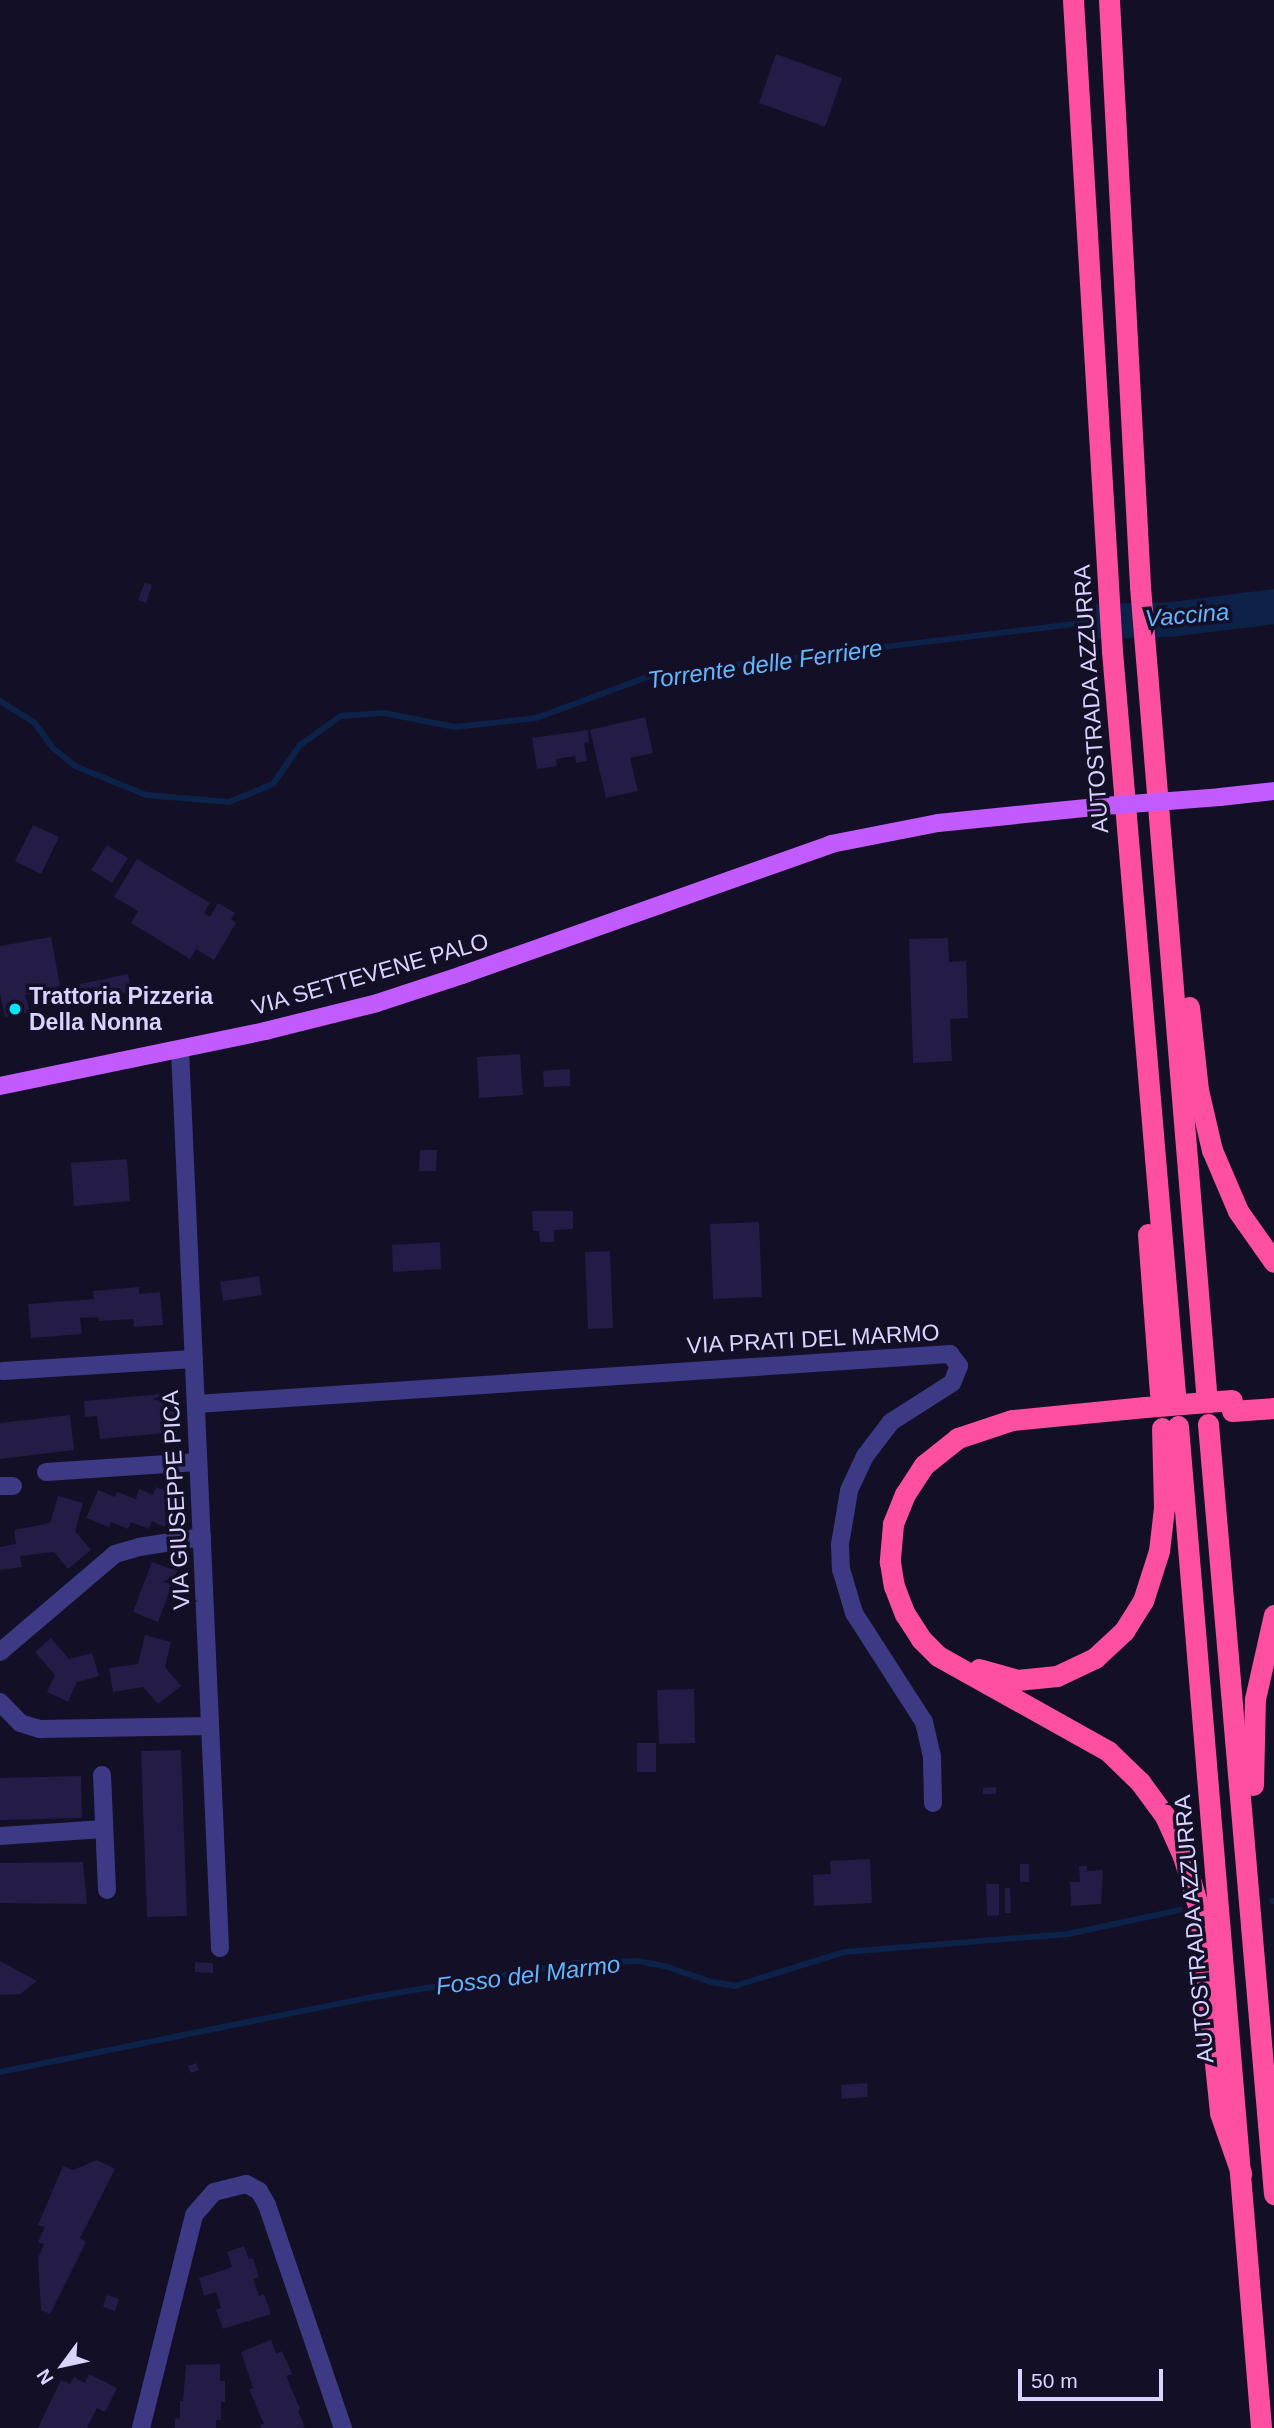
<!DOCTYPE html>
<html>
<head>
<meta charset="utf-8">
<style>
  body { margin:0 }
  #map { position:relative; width:1274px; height:2428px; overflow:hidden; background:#130f26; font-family:Arial,sans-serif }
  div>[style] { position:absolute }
  .stream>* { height:6px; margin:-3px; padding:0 3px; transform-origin:3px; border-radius:3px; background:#0c2248 }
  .river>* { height:35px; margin:-17.5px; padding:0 17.5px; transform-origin:17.5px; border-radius:17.5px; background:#0c2248 }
  .building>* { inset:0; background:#241b47 }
  .minor>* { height:18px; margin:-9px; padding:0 9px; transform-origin:9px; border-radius:9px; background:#3d3a85 }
  .major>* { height:18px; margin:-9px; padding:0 9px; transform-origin:9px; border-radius:9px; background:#c25bff }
  .highway>* { height:21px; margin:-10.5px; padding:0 10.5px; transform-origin:10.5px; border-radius:10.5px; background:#ff4fa3 }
  .major-bridge>* { height:18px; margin:-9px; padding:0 9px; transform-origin:9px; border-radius:9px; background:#c25bff }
  .highway-bridge>* { height:21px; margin:-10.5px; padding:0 10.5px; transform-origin:10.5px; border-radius:10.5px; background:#ff4fa3 }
  .dots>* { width:19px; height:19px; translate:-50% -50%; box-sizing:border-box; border:4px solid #130f26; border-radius:50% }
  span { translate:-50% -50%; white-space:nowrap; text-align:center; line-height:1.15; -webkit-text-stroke:7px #130f26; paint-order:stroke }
  .street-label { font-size:23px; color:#d9d4ff }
  .poi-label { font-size:23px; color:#d9d4ff; font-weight:700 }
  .left { translate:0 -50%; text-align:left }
  .water-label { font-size:24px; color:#62b6ff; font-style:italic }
  .north { position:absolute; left:28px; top:2330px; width:70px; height:70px; -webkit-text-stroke:5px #130f26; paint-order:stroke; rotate:237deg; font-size:19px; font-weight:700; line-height:28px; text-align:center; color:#d9d4ff }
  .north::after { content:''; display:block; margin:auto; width:24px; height:32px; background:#d9d4ff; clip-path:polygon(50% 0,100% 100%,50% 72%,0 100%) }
  .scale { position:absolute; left:1018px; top:2369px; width:145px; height:32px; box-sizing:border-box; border:4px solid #d9d4ff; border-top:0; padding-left:9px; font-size:21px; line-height:24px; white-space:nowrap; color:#d9d4ff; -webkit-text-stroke:5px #130f26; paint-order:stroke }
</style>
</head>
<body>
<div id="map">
  <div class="stream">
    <div style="left:0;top:701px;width:40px;rotate:32deg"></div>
    <div style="left:34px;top:722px;width:32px;rotate:54deg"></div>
    <div style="left:53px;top:748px;width:28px;rotate:39deg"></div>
    <div style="left:75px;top:766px;width:77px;rotate:22.2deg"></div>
    <div style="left:146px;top:795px;width:83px;rotate:4.8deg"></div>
    <div style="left:229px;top:802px;width:48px;rotate:-22.2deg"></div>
    <div style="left:273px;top:784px;width:47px;rotate:-55.3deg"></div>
    <div style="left:300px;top:745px;width:50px;rotate:-35.3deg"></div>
    <div style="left:341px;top:716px;width:43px;rotate:-4deg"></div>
    <div style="left:384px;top:713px;width:72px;rotate:11.2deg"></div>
    <div style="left:455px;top:727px;width:81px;rotate:-6.3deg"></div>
    <div style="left:536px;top:718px;width:125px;rotate:-20.2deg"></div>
    <div style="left:653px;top:675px;width:449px;rotate:-6.9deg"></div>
    <div style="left:1272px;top:1901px;width:2px"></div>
    <div style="left:0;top:2072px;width:374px;rotate:-11.4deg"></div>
    <div style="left:367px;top:1998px;width:212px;rotate:-9.5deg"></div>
    <div style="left:576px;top:1963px;width:62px;rotate:-1.8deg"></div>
    <div style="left:638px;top:1961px;width:31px;rotate:11deg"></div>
    <div style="left:668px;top:1967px;width:46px;rotate:19.2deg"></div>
    <div style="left:711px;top:1982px;width:24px;rotate:9deg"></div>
    <div style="left:735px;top:1986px;width:114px;rotate:-17.3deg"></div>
    <div style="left:844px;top:1952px;width:225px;rotate:-4.6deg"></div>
    <div style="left:1068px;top:1934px;width:115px;rotate:-12.1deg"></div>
  </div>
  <div class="river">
    <div style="left:1099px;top:621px;width:71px;rotate:-1.6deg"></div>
    <div style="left:1170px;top:619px;width:105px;rotate:-7.1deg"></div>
  </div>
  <div class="building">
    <div style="clip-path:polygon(776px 54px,842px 78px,825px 127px,759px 103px)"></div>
    <div style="clip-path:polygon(145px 582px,152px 585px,146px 603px,138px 600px)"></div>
    <div style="clip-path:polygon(645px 717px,653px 753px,630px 758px,638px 791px,606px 798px,590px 730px)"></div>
    <div style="clip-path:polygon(588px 730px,589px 742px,584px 743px,587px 761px,576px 763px,575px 756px,556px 759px,557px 766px,537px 769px,532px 738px)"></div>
    <div style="clip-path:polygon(33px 825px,59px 837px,41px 874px,15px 861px)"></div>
    <div style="clip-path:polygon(107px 845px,128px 858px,112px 883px,91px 870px)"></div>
    <div style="clip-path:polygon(137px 859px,210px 903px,204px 913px,210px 917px,218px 903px,235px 913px,231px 919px,236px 923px,214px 960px,196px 949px,190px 959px,131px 923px,138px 911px,114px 897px)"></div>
    <div style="clip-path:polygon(51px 937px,60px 986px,25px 995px,30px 1012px,5px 1017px,0 994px,0 946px)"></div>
    <div style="clip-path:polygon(948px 938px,949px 962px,966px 961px,968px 1018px,950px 1019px,952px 1061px,913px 1063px,909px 939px)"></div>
    <div style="clip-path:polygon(128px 974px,132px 991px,69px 1004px,66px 987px)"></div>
    <div style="clip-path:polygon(520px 1054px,523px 1095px,479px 1098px,477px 1057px)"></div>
    <div style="clip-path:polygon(570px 1069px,570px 1086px,544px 1087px,543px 1071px)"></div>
    <div style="clip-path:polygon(420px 1150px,437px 1150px,436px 1171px,419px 1171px)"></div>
    <div style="clip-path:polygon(127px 1159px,130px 1201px,74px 1206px,71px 1163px)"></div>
    <div style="clip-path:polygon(532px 1211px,573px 1211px,573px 1229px,554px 1230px,554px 1242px,540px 1242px,539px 1231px,533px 1231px)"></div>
    <div style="clip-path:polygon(759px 1222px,762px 1297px,713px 1299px,710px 1224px)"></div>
    <div style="clip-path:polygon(440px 1242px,441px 1269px,393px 1272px,392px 1245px)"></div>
    <div style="clip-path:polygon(610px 1251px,613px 1328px,588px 1329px,585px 1252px)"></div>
    <div style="clip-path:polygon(259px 1276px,262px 1295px,223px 1301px,220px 1282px)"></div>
    <div style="clip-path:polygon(139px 1287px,139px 1294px,160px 1292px,163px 1325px,134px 1327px,133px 1319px,99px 1321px,98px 1317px,80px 1318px,82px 1334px,31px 1338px,28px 1304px,94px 1299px,93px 1291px)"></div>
    <div style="clip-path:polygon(173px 1393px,177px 1432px,100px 1439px,97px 1416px,85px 1417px,84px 1401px)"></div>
    <div style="clip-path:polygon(70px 1415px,74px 1450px,0 1459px,0 1423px)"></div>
    <div style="clip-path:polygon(156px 1487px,178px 1495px,165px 1527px,152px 1521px,149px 1529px,131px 1522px,128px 1529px,111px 1522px,109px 1527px,86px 1518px,98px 1490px,115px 1497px,117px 1492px,136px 1499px,139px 1489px,153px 1495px)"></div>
    <div style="clip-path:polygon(58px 1496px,83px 1503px,75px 1531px,91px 1550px,68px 1569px,54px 1552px,20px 1556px,22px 1567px,0 1570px,0 1547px,16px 1544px,14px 1530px,50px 1523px)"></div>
    <div style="clip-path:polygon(152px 1562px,177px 1571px,158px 1622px,133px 1612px)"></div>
    <div style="clip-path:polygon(145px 1635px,171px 1642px,165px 1667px,181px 1686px,158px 1704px,143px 1687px,113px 1692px,109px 1668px,138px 1664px)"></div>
    <div style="clip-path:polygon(51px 1638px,69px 1659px,92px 1653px,99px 1676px,77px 1682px,68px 1702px,47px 1692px,55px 1675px,35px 1652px)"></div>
    <div style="clip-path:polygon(694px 1689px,695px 1743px,659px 1744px,657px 1690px)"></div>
    <div style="clip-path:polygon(637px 1743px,656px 1743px,656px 1772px,637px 1772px)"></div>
    <div style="clip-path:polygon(181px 1750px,187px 1916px,147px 1917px,141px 1751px)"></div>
    <div style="clip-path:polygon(81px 1776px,82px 1818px,0 1820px,0 1778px)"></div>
    <div style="clip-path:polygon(996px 1787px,996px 1794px,983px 1794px,983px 1788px)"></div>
    <div style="clip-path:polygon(870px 1859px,872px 1903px,814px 1906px,813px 1875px,831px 1874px,830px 1861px)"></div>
    <div style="clip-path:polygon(83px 1862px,87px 1904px,0 1903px,0 1863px)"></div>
    <div style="clip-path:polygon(1020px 1864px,1029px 1864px,1029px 1882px,1020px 1882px)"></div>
    <div style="clip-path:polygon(1079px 1866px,1087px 1866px,1087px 1871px,1103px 1870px,1101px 1904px,1071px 1906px,1070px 1882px,1080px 1882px)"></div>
    <div style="clip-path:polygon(986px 1884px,999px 1884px,999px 1915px,987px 1916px)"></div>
    <div style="clip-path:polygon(1005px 1888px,1010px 1888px,1011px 1913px,1005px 1913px)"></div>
    <div style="clip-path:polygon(0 1961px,37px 1981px,20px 1994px,0 1995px)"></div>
    <div style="clip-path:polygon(195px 1962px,213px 1963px,213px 1973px,195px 1972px)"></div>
    <div style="clip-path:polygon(196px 2063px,199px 2070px,191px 2073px,188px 2066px)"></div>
    <div style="clip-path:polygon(867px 2083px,868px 2097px,842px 2099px,841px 2085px)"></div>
    <div style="clip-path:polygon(97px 2160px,115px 2169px,80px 2238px,86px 2242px,50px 2314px,41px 2310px,38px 2258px,44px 2244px,38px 2242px,45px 2227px,38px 2225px,63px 2166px,73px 2170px)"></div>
    <div style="clip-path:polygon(244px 2246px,249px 2259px,253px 2258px,259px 2277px,253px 2279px,259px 2296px,264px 2294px,271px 2314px,223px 2329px,216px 2310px,221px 2308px,216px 2292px,204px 2296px,199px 2278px,232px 2267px,227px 2252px)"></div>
    <div style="clip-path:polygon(107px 2295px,119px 2299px,115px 2311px,103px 2307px)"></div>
    <div style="clip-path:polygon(271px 2340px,276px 2354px,282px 2351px,292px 2374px,286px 2376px,300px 2409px,298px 2411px,305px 2427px,302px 2428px,261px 2428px,260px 2425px,264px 2424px,249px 2389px,253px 2388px,241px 2352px)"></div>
    <div style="clip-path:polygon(220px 2364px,220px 2381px,225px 2381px,225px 2402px,221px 2402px,221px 2420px,216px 2420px,216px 2428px,175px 2428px,175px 2419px,180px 2418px,180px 2401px,183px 2401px,186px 2365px)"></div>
    <div style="clip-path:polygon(89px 2374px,117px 2388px,105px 2412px,97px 2408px,87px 2428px,38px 2428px,61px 2380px,70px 2384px,74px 2377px,85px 2383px)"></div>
  </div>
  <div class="minor">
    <div style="left:180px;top:1050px;width:899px;rotate:87.45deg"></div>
    <div style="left:3px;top:1371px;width:191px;rotate:-3.6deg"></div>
    <div style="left:196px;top:1404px;width:756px;rotate:-3.79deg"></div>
    <div style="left:950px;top:1354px;width:15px;rotate:53deg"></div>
    <div style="left:959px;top:1366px;width:18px;rotate:112deg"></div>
    <div style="left:952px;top:1383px;width:72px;rotate:147.4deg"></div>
    <div style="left:891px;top:1422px;width:43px;rotate:127.4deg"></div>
    <div style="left:865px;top:1456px;width:38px;rotate:115deg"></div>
    <div style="left:849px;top:1491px;width:54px;rotate:99.6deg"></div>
    <div style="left:840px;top:1544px;width:25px;rotate:88deg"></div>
    <div style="left:841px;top:1569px;width:46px;rotate:73.5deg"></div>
    <div style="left:854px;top:1613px;width:130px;rotate:57.3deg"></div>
    <div style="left:924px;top:1722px;width:37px;rotate:77deg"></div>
    <div style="left:932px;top:1758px;width:45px;rotate:88.7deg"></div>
    <div style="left:46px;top:1472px;width:152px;rotate:-3.8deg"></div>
    <div style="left:0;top:1486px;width:13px"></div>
    <div style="left:0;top:1652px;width:151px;rotate:-40.4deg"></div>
    <div style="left:115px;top:1554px;width:25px;rotate:-16deg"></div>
    <div style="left:139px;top:1547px;width:64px;rotate:-9deg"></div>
    <div style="left:0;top:1702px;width:29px;rotate:46deg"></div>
    <div style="left:20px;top:1723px;width:21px;rotate:17deg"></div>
    <div style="left:40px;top:1729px;width:170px;rotate:-1deg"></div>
    <div style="left:102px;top:1775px;width:115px;rotate:87.5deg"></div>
    <div style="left:0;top:1836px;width:104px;rotate:-3.9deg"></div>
    <div style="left:141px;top:2428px;width:219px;rotate:-76deg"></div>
    <div style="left:194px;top:2215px;width:30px;rotate:-49deg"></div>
    <div style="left:214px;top:2192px;width:33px;rotate:-14deg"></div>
    <div style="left:246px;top:2184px;width:15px;rotate:28deg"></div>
    <div style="left:259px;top:2191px;width:16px;rotate:60deg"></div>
    <div style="left:267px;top:2205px;width:236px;rotate:71.2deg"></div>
  </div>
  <div class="major">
    <div style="left:1220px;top:797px;width:54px;rotate:-6.3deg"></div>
    <div style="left:0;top:1086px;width:271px;rotate:-11.7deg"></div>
    <div style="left:265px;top:1031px;width:115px;rotate:-14deg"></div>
    <div style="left:377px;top:1003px;width:89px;rotate:-18.2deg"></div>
    <div style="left:462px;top:975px;width:392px;rotate:-19.5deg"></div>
    <div style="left:831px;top:844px;width:109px;rotate:-11.1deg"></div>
    <div style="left:938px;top:823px;width:167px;rotate:-5.8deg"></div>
  </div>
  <div class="highway">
    <div style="left:1073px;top:0;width:652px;rotate:86.57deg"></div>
    <div style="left:1112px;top:651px;width:746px;rotate:85.15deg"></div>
    <div style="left:1109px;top:0;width:587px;rotate:86.97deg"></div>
    <div style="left:1140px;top:586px;width:808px;rotate:85.31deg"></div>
    <div style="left:1189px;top:1007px;width:83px;rotate:83.8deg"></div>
    <div style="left:1198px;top:1090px;width:62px;rotate:76.9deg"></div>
    <div style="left:1212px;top:1150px;width:66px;rotate:66.9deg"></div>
    <div style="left:1238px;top:1211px;width:62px;rotate:54.8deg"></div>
    <div style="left:1148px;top:1234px;width:160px;rotate:85.7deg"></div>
    <div style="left:1145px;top:1407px;width:134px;rotate:174.4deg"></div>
    <div style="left:1012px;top:1420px;width:57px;rotate:161.6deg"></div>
    <div style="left:958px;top:1438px;width:43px;rotate:141.5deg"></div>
    <div style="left:924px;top:1465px;width:35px;rotate:123deg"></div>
    <div style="left:905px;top:1494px;width:32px;rotate:112deg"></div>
    <div style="left:893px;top:1524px;width:38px;rotate:95deg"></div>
    <div style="left:890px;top:1562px;width:24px;rotate:81deg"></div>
    <div style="left:894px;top:1586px;width:30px;rotate:69deg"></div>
    <div style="left:905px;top:1614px;width:30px;rotate:57deg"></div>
    <div style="left:921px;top:1639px;width:24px;rotate:45deg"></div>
    <div style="left:938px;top:1656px;width:195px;rotate:29.2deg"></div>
    <div style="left:1108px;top:1751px;width:45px;rotate:44.1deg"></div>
    <div style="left:1140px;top:1782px;width:42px;rotate:53.7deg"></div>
    <div style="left:1165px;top:1816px;width:44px;rotate:65.8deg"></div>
    <div style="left:1183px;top:1856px;width:55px;rotate:73.2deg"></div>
    <div style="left:1199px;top:1909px;width:205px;rotate:84.1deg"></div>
    <div style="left:1220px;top:2113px;width:64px;rotate:70.7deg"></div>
    <div style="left:1232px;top:1411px;width:42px;rotate:-4.1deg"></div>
    <div style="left:1208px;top:1424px;width:773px;rotate:85.1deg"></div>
    <div style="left:1178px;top:1426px;width:1005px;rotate:85.26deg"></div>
    <div style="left:979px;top:1669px;width:40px;rotate:16deg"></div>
    <div style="left:1017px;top:1680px;width:40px;rotate:-5.7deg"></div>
    <div style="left:1057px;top:1676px;width:42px;rotate:-25.3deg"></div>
    <div style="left:1095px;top:1658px;width:40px;rotate:-43deg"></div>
    <div style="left:1124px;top:1631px;width:36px;rotate:-58deg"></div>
    <div style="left:1143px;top:1601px;width:52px;rotate:-72.3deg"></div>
    <div style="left:1159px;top:1551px;width:43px;rotate:-83.4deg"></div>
    <div style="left:1164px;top:1508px;width:80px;rotate:-91.4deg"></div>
    <div style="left:1253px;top:1785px;width:86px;rotate:-88.7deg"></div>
    <div style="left:1255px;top:1699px;width:86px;rotate:-77.3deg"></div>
  </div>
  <div class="major-bridge">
    <div style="left:1104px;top:806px;width:116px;rotate:-4.4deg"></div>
  </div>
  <div class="highway-bridge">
    <div style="left:1145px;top:1407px;width:87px;rotate:-4.6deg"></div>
  </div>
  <div class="dots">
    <div style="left:15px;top:1009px;background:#00e5ff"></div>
  </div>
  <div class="street-label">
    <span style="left:1091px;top:699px;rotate:-94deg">AUTOSTRADA AZZURRA</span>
    <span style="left:370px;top:974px;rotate:-16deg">VIA SETTEVENE PALO</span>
    <span style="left:813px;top:1339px;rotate:-3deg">VIA PRATI DEL MARMO</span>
    <span style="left:176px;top:1500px;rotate:-93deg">VIA GIUSEPPE PICA</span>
    <span style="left:1194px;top:1929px;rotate:-95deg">AUTOSTRADA AZZURRA</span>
  </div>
  <div class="poi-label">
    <span class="left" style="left:29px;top:1009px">Trattoria Pizzeria<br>Della Nonna</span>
  </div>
  <div class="water-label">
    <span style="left:1187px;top:615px;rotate:-5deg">Vaccina</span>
    <span style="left:765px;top:664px;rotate:-8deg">Torrente delle Ferriere</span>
    <span style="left:528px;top:1975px;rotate:-7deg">Fosso del Marmo</span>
  </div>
  <div class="north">N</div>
  <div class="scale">50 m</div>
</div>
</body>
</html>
